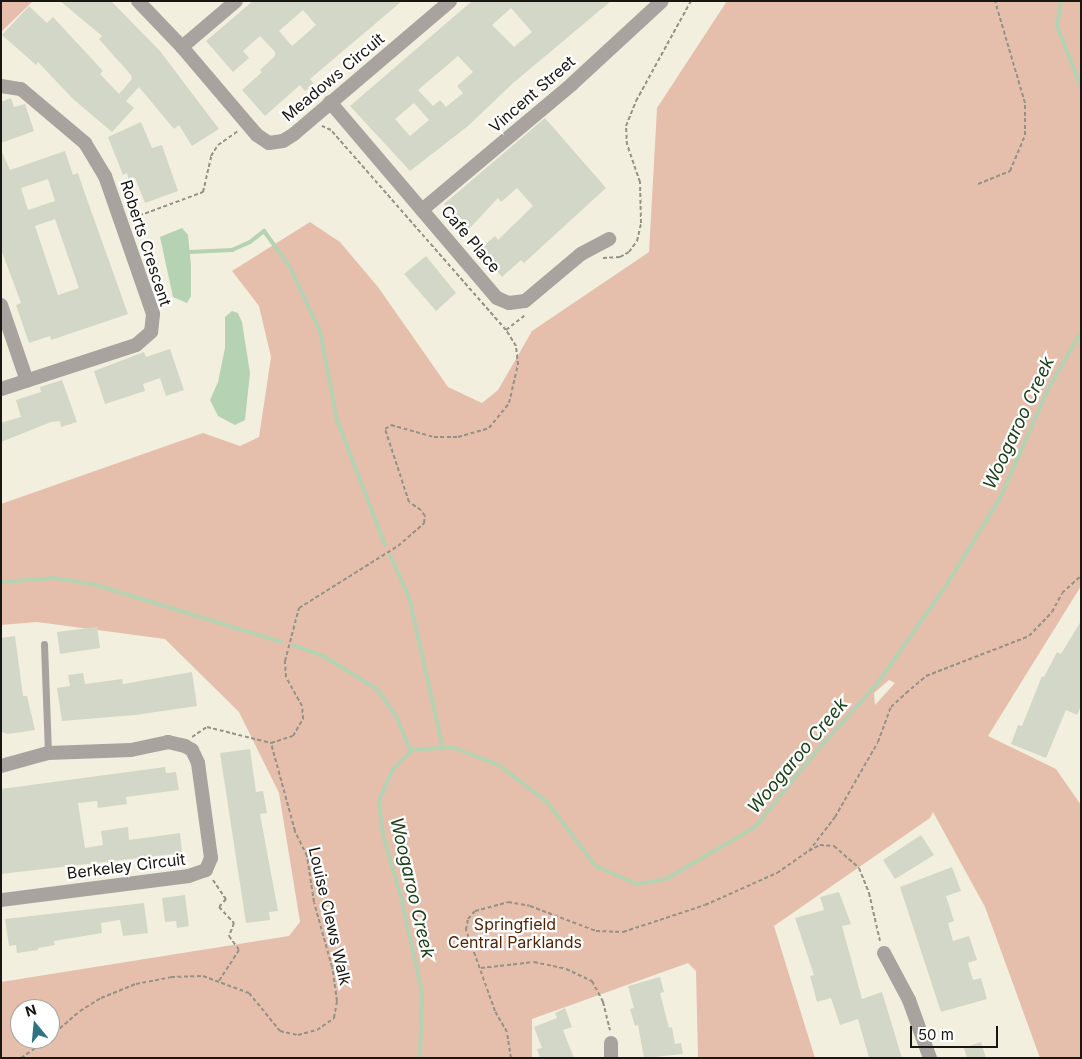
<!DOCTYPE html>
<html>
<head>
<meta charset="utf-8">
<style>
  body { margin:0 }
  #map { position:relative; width:1082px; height:1059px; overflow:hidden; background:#f3efdf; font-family:Inter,sans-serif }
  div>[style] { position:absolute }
  .green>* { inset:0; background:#e6bfac }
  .water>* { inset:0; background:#b5d2b2 }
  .stream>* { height:4px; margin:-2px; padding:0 2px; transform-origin:2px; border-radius:2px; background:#b5d2b2 }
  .building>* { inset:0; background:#d3d7c7 }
  .path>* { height:2px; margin-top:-1px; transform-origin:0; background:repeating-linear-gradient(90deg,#949186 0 4px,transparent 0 6.5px) }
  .service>* { height:7px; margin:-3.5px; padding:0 3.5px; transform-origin:3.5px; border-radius:3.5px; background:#a8a39e }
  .minor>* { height:14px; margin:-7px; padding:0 7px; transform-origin:7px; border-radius:7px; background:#a8a39e }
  span { translate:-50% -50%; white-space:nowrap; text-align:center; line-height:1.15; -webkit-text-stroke:4.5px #fff; paint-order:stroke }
  .street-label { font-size:16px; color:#191712 }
  .park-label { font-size:16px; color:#552405 }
  .water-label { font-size:18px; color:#1a4117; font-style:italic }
  .frame { position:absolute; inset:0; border:2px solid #191712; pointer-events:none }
  .north { position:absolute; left:10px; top:999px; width:50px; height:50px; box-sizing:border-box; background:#fff; border:1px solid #a3a2a0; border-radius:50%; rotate:343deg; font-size:14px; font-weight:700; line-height:20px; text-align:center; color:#191712 }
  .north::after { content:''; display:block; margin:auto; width:18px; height:22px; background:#2d7381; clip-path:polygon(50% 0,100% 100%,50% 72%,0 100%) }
  .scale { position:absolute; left:910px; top:1026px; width:88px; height:22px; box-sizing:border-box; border:2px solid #191712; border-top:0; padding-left:6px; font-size:15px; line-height:18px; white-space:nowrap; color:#191712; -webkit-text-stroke:4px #fff; paint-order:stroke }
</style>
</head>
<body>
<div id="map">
  <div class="green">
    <div style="clip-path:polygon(1px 1px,33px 1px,1px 32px)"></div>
    <div style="clip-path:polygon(evenodd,727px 1px,1081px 1px,1081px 586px,988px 736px,1056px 769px,1081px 805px,1081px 1058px,1040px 1058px,985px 907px,933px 812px,930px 818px,774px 926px,815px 1058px,698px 1058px,696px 971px,688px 963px,532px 1019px,532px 1058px,1px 1058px,1px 982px,289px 936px,300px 922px,279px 793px,239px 712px,165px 639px,37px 622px,1px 625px,1px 504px,203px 433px,240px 446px,259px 437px,271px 357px,259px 306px,232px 271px,310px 222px,340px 242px,378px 287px,448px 387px,482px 403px,498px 390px,532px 331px,649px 252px,657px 108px,727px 1px,889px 680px,895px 683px,875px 705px,874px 693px,889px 680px,727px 1px,20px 1009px,50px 1009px,50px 1039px,20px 1039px,20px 1009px)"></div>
  </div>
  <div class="water">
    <div style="clip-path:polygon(182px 228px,188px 235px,191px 265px,191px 296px,187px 303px,173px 297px,160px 237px)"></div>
    <div style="clip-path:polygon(232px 311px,238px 313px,242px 322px,250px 373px,245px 420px,235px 425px,218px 416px,210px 400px,218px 382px,225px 348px,225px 317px)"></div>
  </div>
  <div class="stream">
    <div style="left:1061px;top:1px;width:25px;rotate:99deg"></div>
    <div style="left:1057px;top:26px;width:66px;rotate:68.5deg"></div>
    <div style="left:189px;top:252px;width:43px;rotate:-2.7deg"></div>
    <div style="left:232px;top:250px;width:20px;rotate:-24deg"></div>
    <div style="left:250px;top:242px;width:18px;rotate:-38deg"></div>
    <div style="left:264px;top:231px;width:44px;rotate:54.2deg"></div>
    <div style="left:290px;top:267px;width:71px;rotate:64.9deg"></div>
    <div style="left:320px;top:331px;width:91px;rotate:79.2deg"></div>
    <div style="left:337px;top:420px;width:134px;rotate:69deg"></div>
    <div style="left:390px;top:555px;width:46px;rotate:65.7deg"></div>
    <div style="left:409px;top:597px;width:155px;rotate:77.3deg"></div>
    <div style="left:1px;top:582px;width:53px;rotate:-4.3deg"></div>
    <div style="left:54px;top:578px;width:39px;rotate:9deg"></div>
    <div style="left:93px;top:584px;width:197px;rotate:17.1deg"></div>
    <div style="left:293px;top:645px;width:32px;rotate:20deg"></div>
    <div style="left:323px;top:656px;width:63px;rotate:31.4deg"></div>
    <div style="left:377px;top:689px;width:33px;rotate:55deg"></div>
    <div style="left:396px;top:716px;width:38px;rotate:67deg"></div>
    <div style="left:420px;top:1058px;width:66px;rotate:-88.3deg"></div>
    <div style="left:422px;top:992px;width:97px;rotate:-102.5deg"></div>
    <div style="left:401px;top:897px;width:65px;rotate:-106.2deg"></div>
    <div style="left:383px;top:835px;width:35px;rotate:-97deg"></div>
    <div style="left:379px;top:800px;width:34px;rotate:-66deg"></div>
    <div style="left:393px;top:769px;width:25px;rotate:-45deg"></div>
    <div style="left:411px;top:751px;width:9px;rotate:-13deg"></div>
    <div style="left:420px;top:749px;width:34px;rotate:-2deg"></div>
    <div style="left:454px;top:748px;width:48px;rotate:20.7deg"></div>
    <div style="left:499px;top:765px;width:61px;rotate:37.6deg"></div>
    <div style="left:547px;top:802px;width:81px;rotate:52.6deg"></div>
    <div style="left:596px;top:866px;width:44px;rotate:24.2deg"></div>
    <div style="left:636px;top:884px;width:30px;rotate:-9deg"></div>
    <div style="left:666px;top:879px;width:103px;rotate:-30.3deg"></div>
    <div style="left:755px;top:827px;width:95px;rotate:-51deg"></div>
    <div style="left:815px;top:753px;width:93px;rotate:-48.1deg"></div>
    <div style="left:877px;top:684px;width:126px;rotate:-55deg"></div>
    <div style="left:949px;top:581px;width:97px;rotate:-58.4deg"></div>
    <div style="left:1000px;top:498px;width:121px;rotate:-66.2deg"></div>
    <div style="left:1049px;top:387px;width:64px;rotate:-59.8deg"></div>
  </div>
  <div class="building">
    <div style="clip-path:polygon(60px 1px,111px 1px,160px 51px,219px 129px,192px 146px,179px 125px,174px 129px,139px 87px,126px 101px,134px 108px,112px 132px,73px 99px,38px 62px,36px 65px,2px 35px,29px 6px,47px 23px,53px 17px,103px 71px,100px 74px,119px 94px,132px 79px,131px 75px,99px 39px,102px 36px)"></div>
    <div style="clip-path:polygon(evenodd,253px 1px,402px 1px,310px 79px,314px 84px,305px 91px,300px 85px,265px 116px,242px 90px,262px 72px,260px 70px,275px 56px,275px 52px,260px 36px,243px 51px,249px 58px,233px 72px,206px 41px,253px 1px,303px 10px,316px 25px,292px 46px,279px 31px,303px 10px)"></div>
    <div style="clip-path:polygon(evenodd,472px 1px,611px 1px,512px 84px,468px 126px,410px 171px,350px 106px,472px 1px,511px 8px,532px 32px,514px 47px,492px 25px,511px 8px,472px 1px,458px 56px,473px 72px,457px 86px,463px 93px,446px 107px,440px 100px,433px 106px,418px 90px,458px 56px,472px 1px,414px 103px,429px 120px,410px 136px,395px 119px,414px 103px)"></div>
    <div style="clip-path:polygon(11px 98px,14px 107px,25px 104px,34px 131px,1px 143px,1px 102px)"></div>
    <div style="clip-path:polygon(545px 118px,606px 188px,524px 263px,521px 260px,502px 277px,479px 250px,495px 236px,498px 240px,533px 206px,517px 188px,501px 202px,498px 198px,467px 231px,444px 204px)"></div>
    <div style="clip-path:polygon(141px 122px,152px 148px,162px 145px,178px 191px,145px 203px,135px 178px,129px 180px,127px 173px,123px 175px,108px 137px)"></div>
    <div style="clip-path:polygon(evenodd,1px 150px,10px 170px,65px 151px,73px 175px,78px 173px,84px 191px,128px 314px,51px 340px,50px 336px,29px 343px,16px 305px,21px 303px,1px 249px,1px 150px,48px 179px,55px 201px,28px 210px,21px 188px,48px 179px,1px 150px,55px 219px,79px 288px,58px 295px,35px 226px,55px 219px)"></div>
    <div style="clip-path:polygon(426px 256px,456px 293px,436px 311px,404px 274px)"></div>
    <div style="clip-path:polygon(170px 349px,184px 390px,166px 396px,160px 378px,143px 384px,145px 391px,105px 404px,94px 371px,144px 352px,146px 357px)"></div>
    <div style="clip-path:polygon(62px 380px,77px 422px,61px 427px,60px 421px,51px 422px,1px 442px,1px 423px,21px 417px,16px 400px,41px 392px,40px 387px)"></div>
    <div style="clip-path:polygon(1081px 621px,1081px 706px,1077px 715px,1066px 710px,1046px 758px,1011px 744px,1018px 725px,1022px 726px,1042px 676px,1044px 677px,1057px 652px,1061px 654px)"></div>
    <div style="clip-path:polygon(97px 627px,100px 648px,60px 654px,57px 632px)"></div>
    <div style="clip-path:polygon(15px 636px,23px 696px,27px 696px,35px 730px,8px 734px,1px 732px,1px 638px)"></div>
    <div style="clip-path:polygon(192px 672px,197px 706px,135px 715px,62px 721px,57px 688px,70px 686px,68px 675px,83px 673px,85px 684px,122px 679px,123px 684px)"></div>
    <div style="clip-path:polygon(250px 749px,256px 792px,263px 791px,267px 813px,260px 814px,278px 911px,269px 912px,270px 920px,246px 923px,220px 753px)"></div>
    <div style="clip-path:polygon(165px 767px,166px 773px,176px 772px,179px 790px,126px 797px,127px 804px,98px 808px,97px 801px,78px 803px,85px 848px,103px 845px,101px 831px,128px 827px,129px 840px,180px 833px,182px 853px,1px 874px,1px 789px)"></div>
    <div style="clip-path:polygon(921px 835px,934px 855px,895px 879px,883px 860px)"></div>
    <div style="clip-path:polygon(952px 867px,961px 891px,946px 896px,954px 921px,948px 923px,953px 941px,969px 936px,977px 960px,968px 963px,973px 980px,981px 978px,987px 999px,941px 1012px,900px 887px)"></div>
    <div style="clip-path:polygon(839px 892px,851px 924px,842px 926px,862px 999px,882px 992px,902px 1058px,869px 1058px,858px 1019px,840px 1025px,831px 998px,817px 1002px,810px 976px,814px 975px,795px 918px,824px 910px,820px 897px)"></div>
    <div style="clip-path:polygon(185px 895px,189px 926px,177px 928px,176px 921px,165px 922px,162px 898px)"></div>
    <div style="clip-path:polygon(144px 903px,148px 933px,123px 936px,120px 920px,101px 923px,102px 933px,54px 941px,55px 945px,38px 948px,38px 950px,17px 953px,16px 945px,9px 946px,5px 919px)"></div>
    <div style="clip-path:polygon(660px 977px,664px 992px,660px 993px,669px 1028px,672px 1027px,675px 1044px,681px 1043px,683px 1054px,644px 1058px,638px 1025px,635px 1026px,630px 1009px,634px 1008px,628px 986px)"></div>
    <div style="clip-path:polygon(565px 1008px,572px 1027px,563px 1030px,574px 1058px,540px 1058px,537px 1049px,542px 1048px,534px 1027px,557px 1018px,555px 1013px)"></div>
    <div style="clip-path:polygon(981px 1042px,986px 1058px,967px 1058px,964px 1048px)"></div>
  </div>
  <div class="path">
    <div style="left:978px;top:184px;width:35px;rotate:-22deg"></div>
    <div style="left:1010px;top:171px;width:39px;rotate:-67deg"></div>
    <div style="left:1025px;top:135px;width:32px;rotate:-90deg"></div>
    <div style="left:1025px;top:103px;width:106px;rotate:-106.4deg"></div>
    <div style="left:133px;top:218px;width:75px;rotate:-20.4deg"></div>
    <div style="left:203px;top:192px;width:37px;rotate:-77deg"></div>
    <div style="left:211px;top:156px;width:13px;rotate:-58deg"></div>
    <div style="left:218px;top:145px;width:24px;rotate:-35deg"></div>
    <div style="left:603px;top:258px;width:17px;rotate:-3deg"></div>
    <div style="left:620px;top:257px;width:10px;rotate:-29deg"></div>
    <div style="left:629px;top:252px;width:14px;rotate:-54deg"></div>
    <div style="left:637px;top:241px;width:18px;rotate:-77deg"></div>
    <div style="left:641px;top:223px;width:41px;rotate:-91.4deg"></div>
    <div style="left:640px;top:182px;width:39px;rotate:-109deg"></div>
    <div style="left:627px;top:145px;width:19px;rotate:-93deg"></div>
    <div style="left:626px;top:126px;width:27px;rotate:-68deg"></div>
    <div style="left:636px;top:101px;width:114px;rotate:-61.2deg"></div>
    <div style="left:506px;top:330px;width:24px;rotate:-38deg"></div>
    <div style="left:192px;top:737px;width:18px;rotate:-34deg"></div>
    <div style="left:207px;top:727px;width:66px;rotate:14deg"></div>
    <div style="left:271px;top:743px;width:23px;rotate:-18deg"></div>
    <div style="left:293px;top:736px;width:20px;rotate:-60deg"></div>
    <div style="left:303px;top:719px;width:13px;rotate:-94deg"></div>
    <div style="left:302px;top:706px;width:33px;rotate:-119deg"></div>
    <div style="left:286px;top:677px;width:16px;rotate:-94deg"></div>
    <div style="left:285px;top:661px;width:55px;rotate:-75.2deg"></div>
    <div style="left:299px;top:608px;width:117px;rotate:-32.1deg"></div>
    <div style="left:398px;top:546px;width:35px;rotate:-41deg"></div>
    <div style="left:424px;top:523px;width:7px;rotate:-82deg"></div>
    <div style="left:425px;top:516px;width:7px;rotate:-124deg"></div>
    <div style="left:421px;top:510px;width:14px;rotate:-146deg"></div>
    <div style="left:409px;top:502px;width:77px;rotate:-108.2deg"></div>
    <div style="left:385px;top:429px;width:7px;rotate:-34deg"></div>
    <div style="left:391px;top:425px;width:45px;rotate:15.6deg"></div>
    <div style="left:434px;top:437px;width:24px"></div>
    <div style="left:458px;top:437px;width:32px;rotate:-16deg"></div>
    <div style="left:489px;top:428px;width:32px;rotate:-51deg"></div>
    <div style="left:509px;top:403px;width:39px;rotate:-77deg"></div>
    <div style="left:518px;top:365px;width:19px;rotate:-96deg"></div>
    <div style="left:516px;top:346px;width:19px;rotate:-122deg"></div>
    <div style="left:506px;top:330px;width:266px;rotate:-131.2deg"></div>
    <div style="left:331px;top:130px;width:10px;rotate:-156deg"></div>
    <div style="left:809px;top:851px;width:13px;rotate:-29deg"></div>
    <div style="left:820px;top:845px;width:14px;rotate:4deg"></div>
    <div style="left:834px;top:846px;width:33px;rotate:41deg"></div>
    <div style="left:859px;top:868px;width:27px;rotate:68deg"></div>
    <div style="left:869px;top:893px;width:49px;rotate:77.1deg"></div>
    <div style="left:213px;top:880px;width:23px;rotate:56deg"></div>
    <div style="left:226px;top:899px;width:11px;rotate:131deg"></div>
    <div style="left:219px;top:907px;width:22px;rotate:47deg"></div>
    <div style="left:234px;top:923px;width:14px;rotate:111deg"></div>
    <div style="left:229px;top:936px;width:17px;rotate:54deg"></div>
    <div style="left:239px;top:950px;width:37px;rotate:123deg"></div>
    <div style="left:481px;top:968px;width:53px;rotate:-6.5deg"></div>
    <div style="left:534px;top:962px;width:33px;rotate:12deg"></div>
    <div style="left:566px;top:969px;width:29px;rotate:25deg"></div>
    <div style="left:592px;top:981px;width:24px;rotate:62deg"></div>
    <div style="left:603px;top:1002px;width:29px;rotate:76deg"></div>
    <div style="left:50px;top:1037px;width:40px;rotate:-41deg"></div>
    <div style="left:80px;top:1011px;width:25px;rotate:-32deg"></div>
    <div style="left:101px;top:998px;width:38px;rotate:-22deg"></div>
    <div style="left:136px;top:984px;width:36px;rotate:-11deg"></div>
    <div style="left:171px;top:977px;width:32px;rotate:-2deg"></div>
    <div style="left:203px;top:976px;width:49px;rotate:20.3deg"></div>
    <div style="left:249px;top:993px;width:49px;rotate:50.8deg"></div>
    <div style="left:280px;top:1031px;width:18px;rotate:13deg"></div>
    <div style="left:298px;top:1035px;width:20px;rotate:-15deg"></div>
    <div style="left:317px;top:1030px;width:21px;rotate:-35deg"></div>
    <div style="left:334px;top:1018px;width:17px;rotate:-80deg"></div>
    <div style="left:337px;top:1001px;width:34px;rotate:-98deg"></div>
    <div style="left:332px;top:967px;width:67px;rotate:-105.5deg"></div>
    <div style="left:314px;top:902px;width:47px;rotate:-98.7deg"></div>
    <div style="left:307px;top:856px;width:28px;rotate:-116deg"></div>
    <div style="left:295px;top:831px;width:91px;rotate:-105.3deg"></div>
    <div style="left:21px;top:1058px;width:33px;rotate:-35deg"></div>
    <div style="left:511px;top:1058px;width:26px;rotate:-99deg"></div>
    <div style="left:507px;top:1032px;width:24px;rotate:-120deg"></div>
    <div style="left:495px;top:1011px;width:86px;rotate:-109.7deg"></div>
    <div style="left:466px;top:930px;width:11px;rotate:-80deg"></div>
    <div style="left:468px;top:919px;width:11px;rotate:-49deg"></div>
    <div style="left:475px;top:911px;width:34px;rotate:-15deg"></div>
    <div style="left:508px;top:902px;width:22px;rotate:10deg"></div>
    <div style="left:530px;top:906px;width:71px;rotate:20.7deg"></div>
    <div style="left:596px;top:931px;width:27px;rotate:2deg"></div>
    <div style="left:623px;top:932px;width:86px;rotate:-18.2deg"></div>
    <div style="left:705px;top:905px;width:79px;rotate:-24deg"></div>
    <div style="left:777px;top:873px;width:39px;rotate:-35deg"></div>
    <div style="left:809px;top:851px;width:43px;rotate:-52.6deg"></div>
    <div style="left:835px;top:817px;width:86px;rotate:-60.2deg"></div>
    <div style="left:878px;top:742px;width:37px;rotate:-70deg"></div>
    <div style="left:891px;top:707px;width:21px;rotate:-43deg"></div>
    <div style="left:906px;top:693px;width:26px;rotate:-40deg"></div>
    <div style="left:926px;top:676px;width:110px;rotate:-21.2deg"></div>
    <div style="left:1029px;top:636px;width:33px;rotate:-46deg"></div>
    <div style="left:1052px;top:612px;width:21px;rotate:-62deg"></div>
    <div style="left:1062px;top:593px;width:25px;rotate:-42deg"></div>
  </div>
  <div class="service">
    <div style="left:44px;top:644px;width:109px;rotate:87.9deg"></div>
  </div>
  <div class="minor">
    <div style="left:138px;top:1px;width:64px;rotate:46.3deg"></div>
    <div style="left:182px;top:47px;width:116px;rotate:49.6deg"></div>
    <div style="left:257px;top:135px;width:14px;rotate:34deg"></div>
    <div style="left:269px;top:143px;width:14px;rotate:-8deg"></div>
    <div style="left:283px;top:141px;width:13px;rotate:-32deg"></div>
    <div style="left:294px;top:134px;width:205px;rotate:-40.4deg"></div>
    <div style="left:182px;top:47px;width:71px;rotate:-40.4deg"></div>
    <div style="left:1px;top:86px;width:20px;rotate:9deg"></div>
    <div style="left:21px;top:89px;width:84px;rotate:40.2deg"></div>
    <div style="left:85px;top:143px;width:39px;rotate:59deg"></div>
    <div style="left:105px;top:176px;width:146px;rotate:70.8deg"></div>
    <div style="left:153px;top:314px;width:18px;rotate:96deg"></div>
    <div style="left:151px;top:332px;width:20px;rotate:139deg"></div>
    <div style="left:136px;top:345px;width:142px;rotate:161.9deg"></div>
    <div style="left:330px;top:102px;width:257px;rotate:49.6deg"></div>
    <div style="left:497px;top:298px;width:13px;rotate:23deg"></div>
    <div style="left:509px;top:303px;width:16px;rotate:-7deg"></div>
    <div style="left:525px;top:301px;width:73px;rotate:-40deg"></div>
    <div style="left:581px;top:254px;width:32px;rotate:-28deg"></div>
    <div style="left:422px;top:210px;width:196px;rotate:-40deg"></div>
    <div style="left:572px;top:84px;width:122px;rotate:-42.7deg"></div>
    <div style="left:1px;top:305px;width:80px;rotate:71.1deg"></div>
    <div style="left:1px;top:766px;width:49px;rotate:-15.5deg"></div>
    <div style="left:48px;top:753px;width:83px;rotate:-2.1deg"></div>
    <div style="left:131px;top:750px;width:38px;rotate:-12deg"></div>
    <div style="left:168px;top:742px;width:17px;rotate:13deg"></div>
    <div style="left:185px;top:746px;width:8px;rotate:30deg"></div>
    <div style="left:192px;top:750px;width:14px;rotate:65deg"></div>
    <div style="left:198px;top:763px;width:96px;rotate:82.2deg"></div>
    <div style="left:211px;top:858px;width:13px;rotate:113deg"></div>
    <div style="left:206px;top:870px;width:18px;rotate:161deg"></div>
    <div style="left:189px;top:876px;width:190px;rotate:172.7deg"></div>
    <div style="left:884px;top:953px;width:53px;rotate:62deg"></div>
    <div style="left:909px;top:1000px;width:62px;rotate:70.1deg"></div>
    <div style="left:611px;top:1043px;width:15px;rotate:90deg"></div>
  </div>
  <div class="street-label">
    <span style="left:333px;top:77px;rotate:-40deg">Meadows Circuit</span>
    <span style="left:532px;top:94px;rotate:-41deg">Vincent Street</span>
    <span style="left:471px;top:239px;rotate:50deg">Cafe Place</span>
    <span style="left:146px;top:243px;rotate:72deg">Roberts Crescent</span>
    <span style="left:126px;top:866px;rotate:-7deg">Berkeley Circuit</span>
    <span style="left:330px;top:916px;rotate:77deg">Louise Clews Walk</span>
  </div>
  <div class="park-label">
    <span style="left:515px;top:933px">Springfield<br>Central Parklands</span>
  </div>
  <div class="water-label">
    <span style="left:1019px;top:423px;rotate:-65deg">Woogaroo Creek</span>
    <span style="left:798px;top:756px;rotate:-50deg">Woogaroo Creek</span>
    <span style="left:412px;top:888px;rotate:77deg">Woogaroo Creek</span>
  </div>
  <div class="frame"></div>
  <div class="north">N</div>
  <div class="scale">50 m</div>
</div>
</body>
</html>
